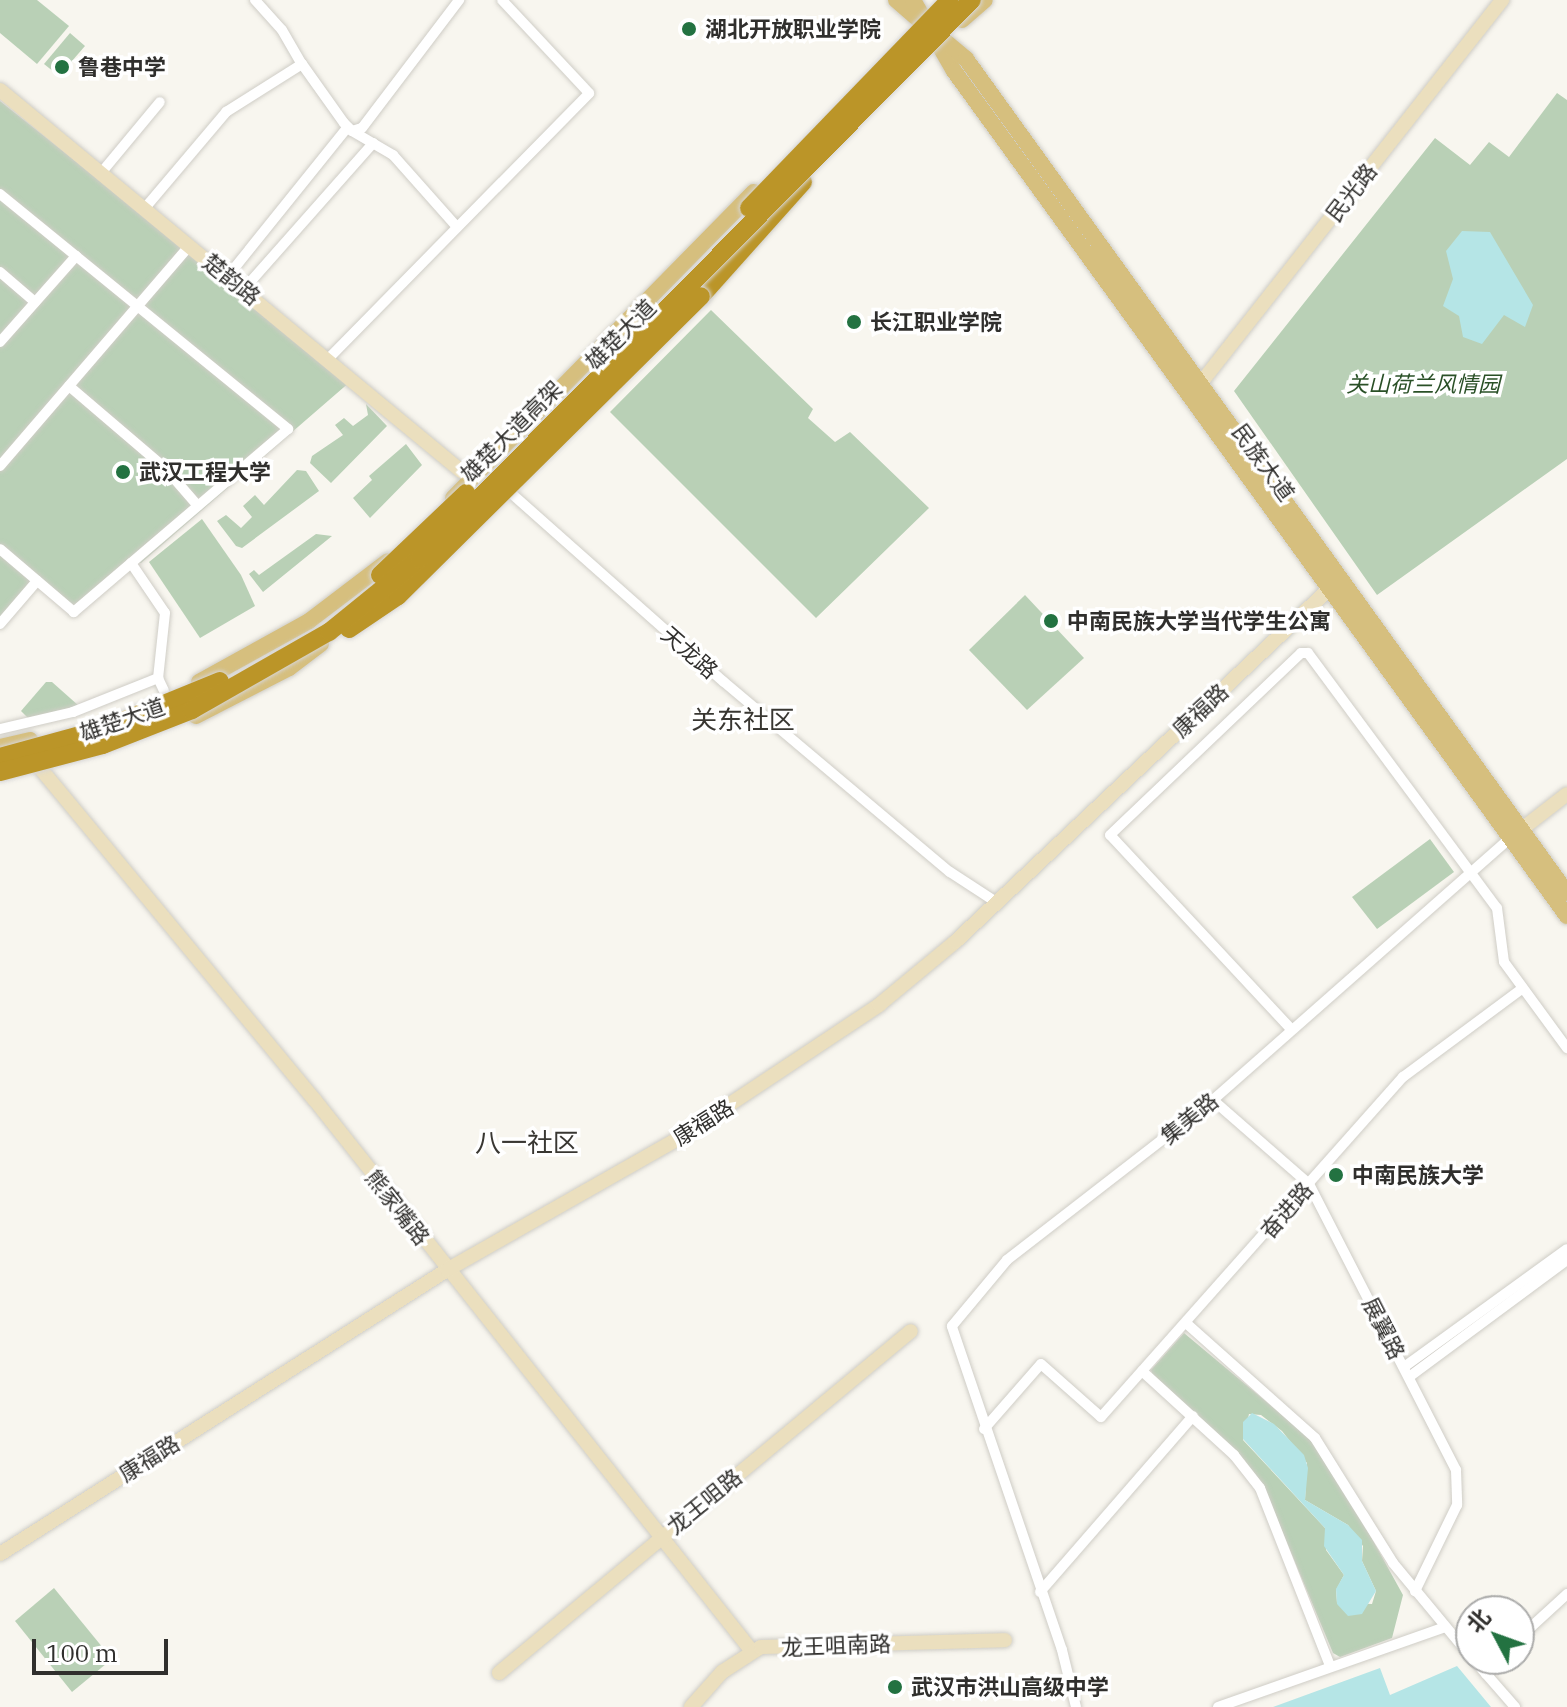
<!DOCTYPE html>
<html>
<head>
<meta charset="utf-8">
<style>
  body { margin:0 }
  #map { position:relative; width:1567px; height:1707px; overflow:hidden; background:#f8f6ef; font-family:"IBM Plex Serif","Noto Sans SC",serif }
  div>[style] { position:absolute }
  .green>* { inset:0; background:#b9d0b6 }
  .water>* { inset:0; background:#b5e5e6 }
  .roads { filter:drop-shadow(0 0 2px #cfcdc6) drop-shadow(0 0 2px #cfcdc6) }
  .street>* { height:10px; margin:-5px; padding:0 5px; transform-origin:5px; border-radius:5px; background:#fff }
  .secondary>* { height:14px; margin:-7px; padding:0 7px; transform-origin:7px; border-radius:7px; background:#ebdfbe }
  .primary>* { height:16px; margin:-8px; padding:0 8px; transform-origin:8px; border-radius:8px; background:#d6bf7e }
  .highway>* { height:18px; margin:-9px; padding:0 9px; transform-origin:9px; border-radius:9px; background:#bb9528 }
  .bridges { filter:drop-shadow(0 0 2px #d6d5d5) drop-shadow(0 0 2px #d6d5d5) }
  .highway-bridge>* { height:18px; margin:-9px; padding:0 9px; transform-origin:9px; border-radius:9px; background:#bb9528 }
  .dots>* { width:22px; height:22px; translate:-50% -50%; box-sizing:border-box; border:4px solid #fff; border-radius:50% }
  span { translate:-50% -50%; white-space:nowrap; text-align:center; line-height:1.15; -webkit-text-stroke:7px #fff; paint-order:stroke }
  .poi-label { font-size:22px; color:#302f2d; font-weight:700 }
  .left { translate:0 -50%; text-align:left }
  .street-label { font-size:22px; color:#302f2d }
  .park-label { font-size:22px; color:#2a5027; font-style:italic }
  .quarter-label { font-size:26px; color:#393732 }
  .north { position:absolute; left:1455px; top:1595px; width:80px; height:80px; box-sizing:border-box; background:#fff; border:2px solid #acacab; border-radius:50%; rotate:311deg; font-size:22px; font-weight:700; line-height:32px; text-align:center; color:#302f2d }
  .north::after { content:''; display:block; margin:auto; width:28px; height:36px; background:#237241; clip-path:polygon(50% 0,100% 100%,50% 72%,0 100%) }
  .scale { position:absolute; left:32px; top:1639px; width:136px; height:36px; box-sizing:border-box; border:4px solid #302f2d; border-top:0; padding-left:10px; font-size:24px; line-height:28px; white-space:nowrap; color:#302f2d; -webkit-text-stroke:6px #fff; paint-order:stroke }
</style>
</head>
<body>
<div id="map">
  <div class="green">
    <div style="clip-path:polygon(0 0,37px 0,69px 26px,37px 64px,0 33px)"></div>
    <div style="clip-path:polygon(70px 33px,85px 46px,59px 76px,44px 64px)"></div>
    <div style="clip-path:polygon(1557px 93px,1567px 100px,1567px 459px,1377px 595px,1234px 391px,1435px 138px,1470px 165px,1489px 142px,1509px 157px)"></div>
    <div style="clip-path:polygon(0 101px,351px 381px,141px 563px,131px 563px,74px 612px,37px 581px,0 624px)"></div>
    <div style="clip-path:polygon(711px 310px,813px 409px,808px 418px,835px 442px,850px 432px,929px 508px,816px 618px,610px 412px)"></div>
    <div style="clip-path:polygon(366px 404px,387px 426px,331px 483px,310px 463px,312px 456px,343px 435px,335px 425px,344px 418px,353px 426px,368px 415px)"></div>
    <div style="clip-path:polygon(406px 444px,422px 465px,370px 518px,353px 498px,372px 480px,369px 476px)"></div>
    <div style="clip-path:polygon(297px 470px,306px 471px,319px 491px,242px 548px,236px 546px,217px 521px,226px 515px,241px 528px,252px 517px,243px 506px,255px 495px,264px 505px)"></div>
    <div style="clip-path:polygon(202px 519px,241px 575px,255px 606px,200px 638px,149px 562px)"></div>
    <div style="clip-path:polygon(316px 534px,332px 536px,263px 592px,249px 574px,254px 570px,259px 575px)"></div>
    <div style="clip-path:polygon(1025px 595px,1084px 658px,1027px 710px,969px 650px)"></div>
    <div style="clip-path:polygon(46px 682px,52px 682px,79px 706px,29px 719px,21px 711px)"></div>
    <div style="clip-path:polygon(1430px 839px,1454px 872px,1377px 929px,1352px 897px)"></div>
    <div style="clip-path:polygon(evenodd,1184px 1333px,1306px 1435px,1333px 1468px,1403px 1595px,1392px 1638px,1340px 1657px,1333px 1653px,1262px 1483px,1153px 1376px,1151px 1370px,1184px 1333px,1249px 1414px,1261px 1415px,1282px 1431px,1307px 1463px,1305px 1500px,1348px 1525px,1363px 1546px,1362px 1561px,1376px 1591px,1372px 1604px,1337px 1603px,1336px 1590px,1344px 1575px,1326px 1550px,1325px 1528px,1243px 1440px,1249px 1414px)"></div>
    <div style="clip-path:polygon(54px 1588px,112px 1659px,72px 1692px,15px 1621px)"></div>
  </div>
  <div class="water">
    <div style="clip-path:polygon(1462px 231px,1490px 232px,1533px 305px,1525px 327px,1504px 315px,1482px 344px,1463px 337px,1459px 316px,1443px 306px,1453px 279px,1446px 251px)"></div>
    <div style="clip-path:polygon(1252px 1413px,1274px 1424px,1304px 1455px,1308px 1468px,1305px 1500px,1348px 1525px,1362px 1540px,1362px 1561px,1376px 1591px,1362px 1614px,1348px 1616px,1337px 1604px,1336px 1589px,1344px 1575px,1324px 1546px,1325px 1528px,1243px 1439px,1243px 1422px)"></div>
    <div style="clip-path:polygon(1457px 1666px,1491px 1707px,1273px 1707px,1380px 1668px,1390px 1695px)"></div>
  </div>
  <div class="roads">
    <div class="street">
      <div style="left:255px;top:0;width:40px;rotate:48deg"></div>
      <div style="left:282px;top:30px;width:39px;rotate:60deg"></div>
      <div style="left:352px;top:131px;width:48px;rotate:30.3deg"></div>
      <div style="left:393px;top:155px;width:96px;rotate:48.4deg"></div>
      <div style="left:101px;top:173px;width:92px;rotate:-50.3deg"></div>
      <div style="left:0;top:194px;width:372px;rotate:39.2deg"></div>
      <div style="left:288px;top:429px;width:282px;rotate:139.5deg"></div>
      <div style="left:74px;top:612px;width:97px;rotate:-139.6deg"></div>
      <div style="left:145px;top:208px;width:126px;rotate:-49.8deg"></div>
      <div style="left:226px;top:112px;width:90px;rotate:-32.3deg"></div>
      <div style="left:302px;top:64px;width:72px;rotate:54.6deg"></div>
      <div style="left:344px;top:123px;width:11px;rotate:45deg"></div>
      <div style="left:352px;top:131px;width:10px;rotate:-17deg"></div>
      <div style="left:362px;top:128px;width:161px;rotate:-52.8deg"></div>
      <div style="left:0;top:272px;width:46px;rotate:40.6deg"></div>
      <div style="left:228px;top:276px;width:191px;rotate:-51.2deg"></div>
      <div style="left:244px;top:289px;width:195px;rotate:-48.5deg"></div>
      <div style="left:0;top:342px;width:115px;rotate:-48.5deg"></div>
      <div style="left:329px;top:358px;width:371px;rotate:-45.5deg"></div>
      <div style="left:589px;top:93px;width:127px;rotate:-133.1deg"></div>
      <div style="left:69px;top:386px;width:126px;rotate:40.5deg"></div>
      <div style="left:165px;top:468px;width:50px;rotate:49deg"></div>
      <div style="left:0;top:466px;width:291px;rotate:-49.3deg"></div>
      <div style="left:503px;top:486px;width:295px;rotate:41.6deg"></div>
      <div style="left:724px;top:682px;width:295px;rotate:40.1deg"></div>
      <div style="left:950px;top:872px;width:55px;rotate:33.1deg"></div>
      <div style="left:131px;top:563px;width:60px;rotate:55.8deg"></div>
      <div style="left:165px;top:613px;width:65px;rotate:96.1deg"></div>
      <div style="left:158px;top:678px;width:14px;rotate:65deg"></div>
      <div style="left:0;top:624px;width:57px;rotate:-49.3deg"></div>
      <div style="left:0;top:729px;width:75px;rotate:-13.1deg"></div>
      <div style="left:73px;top:712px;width:92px;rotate:-21.8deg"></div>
      <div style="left:1291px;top:1029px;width:265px;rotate:-133deg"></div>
      <div style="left:1110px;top:835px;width:264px;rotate:-43.6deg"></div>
      <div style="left:1301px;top:653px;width:7px"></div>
      <div style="left:1308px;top:653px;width:317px;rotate:53.5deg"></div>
      <div style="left:1497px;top:908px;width:54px;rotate:82.6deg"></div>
      <div style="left:1504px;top:962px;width:107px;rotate:53.8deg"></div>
      <div style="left:1213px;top:1100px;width:128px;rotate:41.2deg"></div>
      <div style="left:1309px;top:1184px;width:322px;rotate:62.8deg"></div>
      <div style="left:1456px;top:1470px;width:35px;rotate:88deg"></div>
      <div style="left:1457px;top:1505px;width:96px;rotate:116deg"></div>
      <div style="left:1186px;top:1323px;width:173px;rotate:41.7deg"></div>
      <div style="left:1315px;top:1438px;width:147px;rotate:58deg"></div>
      <div style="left:1393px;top:1563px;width:122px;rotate:50.3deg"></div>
      <div style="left:1404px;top:1367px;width:201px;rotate:-35.9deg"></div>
      <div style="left:1142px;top:1371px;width:125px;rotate:42.4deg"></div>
      <div style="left:1234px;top:1455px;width:42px;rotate:51.8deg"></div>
      <div style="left:1260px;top:1488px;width:191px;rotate:68.5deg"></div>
      <div style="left:1409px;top:1377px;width:197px;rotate:-36.5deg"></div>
      <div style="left:984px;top:1429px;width:86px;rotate:-48.8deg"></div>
      <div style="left:1041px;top:1364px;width:80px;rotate:41.5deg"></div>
      <div style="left:1101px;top:1417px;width:455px;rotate:-48.4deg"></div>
      <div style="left:1403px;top:1077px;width:149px;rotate:-36.6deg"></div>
      <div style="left:1040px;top:1592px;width:233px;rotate:-49deg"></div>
      <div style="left:1519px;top:1638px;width:65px;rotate:-42.5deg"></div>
      <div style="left:1473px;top:1659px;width:64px;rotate:48.8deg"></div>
      <div style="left:1486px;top:1674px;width:21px;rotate:-47deg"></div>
      <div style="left:1076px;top:1707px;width:59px;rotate:-103.8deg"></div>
      <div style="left:1062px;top:1650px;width:342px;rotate:-108.8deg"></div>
      <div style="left:952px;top:1326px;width:86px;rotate:-50.2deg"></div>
      <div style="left:1007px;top:1260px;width:261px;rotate:-37.8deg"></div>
      <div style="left:1213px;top:1100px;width:396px;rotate:-41.4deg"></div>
      <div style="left:1218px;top:1707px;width:241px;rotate:-19.4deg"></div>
    </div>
    <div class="secondary">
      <div style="left:0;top:90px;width:598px;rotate:39.57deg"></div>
      <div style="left:1200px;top:384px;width:489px;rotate:-51.8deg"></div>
      <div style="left:40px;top:768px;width:430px;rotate:50.4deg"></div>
      <div style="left:314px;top:1099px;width:703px;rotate:51.58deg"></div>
      <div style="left:1513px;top:836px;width:68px;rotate:-37.9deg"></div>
      <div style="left:0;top:1554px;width:530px;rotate:-32.43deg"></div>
      <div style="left:447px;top:1270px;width:263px;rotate:-29.6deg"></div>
      <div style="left:676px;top:1140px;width:244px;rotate:-33.6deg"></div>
      <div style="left:879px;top:1005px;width:99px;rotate:-39.7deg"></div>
      <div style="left:955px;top:942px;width:514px;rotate:-43.35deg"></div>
      <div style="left:499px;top:1673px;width:535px;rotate:-39.7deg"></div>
      <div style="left:691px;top:1707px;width:47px;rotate:-48.5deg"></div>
      <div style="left:722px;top:1672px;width:46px;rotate:-32.7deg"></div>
      <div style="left:761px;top:1647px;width:244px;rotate:-1.6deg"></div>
    </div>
    <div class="primary">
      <div style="left:896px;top:0;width:35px;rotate:41deg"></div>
      <div style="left:913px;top:0;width:82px;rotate:60deg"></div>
      <div style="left:954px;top:71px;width:1044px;rotate:54.04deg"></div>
      <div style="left:962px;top:20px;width:30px;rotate:-41deg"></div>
      <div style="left:940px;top:37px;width:34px;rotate:40deg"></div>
      <div style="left:966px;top:59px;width:1028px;rotate:54.22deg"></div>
      <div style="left:453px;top:498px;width:429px;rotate:-45.5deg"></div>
      <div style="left:199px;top:682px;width:126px;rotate:-29deg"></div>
      <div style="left:309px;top:621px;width:99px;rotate:-37.2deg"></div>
      <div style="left:196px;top:716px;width:105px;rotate:-27.3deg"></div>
      <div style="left:289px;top:668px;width:40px;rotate:-37deg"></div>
      <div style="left:0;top:747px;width:31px;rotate:-13deg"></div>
    </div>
    <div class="highway">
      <div style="left:701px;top:296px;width:153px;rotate:-48.2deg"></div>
    </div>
  </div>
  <div class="bridges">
    <div class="highway-bridge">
      <div style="left:749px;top:208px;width:289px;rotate:-46deg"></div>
      <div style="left:380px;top:575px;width:119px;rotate:-43.6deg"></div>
      <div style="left:349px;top:629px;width:59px;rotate:-34deg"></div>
      <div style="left:398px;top:596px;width:426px;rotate:-44.7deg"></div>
      <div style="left:0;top:757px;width:109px;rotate:-15.4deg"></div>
      <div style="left:105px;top:728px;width:124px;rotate:-22.2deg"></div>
      <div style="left:0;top:772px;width:106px;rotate:-14.7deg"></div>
      <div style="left:103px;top:745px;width:96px;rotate:-21.5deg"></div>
      <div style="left:192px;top:710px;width:158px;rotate:-29.7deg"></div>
      <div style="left:329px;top:632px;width:116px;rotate:-39deg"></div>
      <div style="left:419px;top:559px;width:786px;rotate:-45.31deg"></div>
    </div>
  </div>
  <div class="dots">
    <div style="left:689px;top:29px;background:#237241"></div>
    <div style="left:62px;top:67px;background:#237241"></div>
    <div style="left:854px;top:322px;background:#237241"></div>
    <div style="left:123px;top:472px;background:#237241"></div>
    <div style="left:1051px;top:621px;background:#237241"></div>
    <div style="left:1336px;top:1175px;background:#237241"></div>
    <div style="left:895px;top:1687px;background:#237241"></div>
  </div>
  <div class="poi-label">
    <span class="left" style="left:705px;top:29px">湖北开放职业学院</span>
    <span class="left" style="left:78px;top:67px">鲁巷中学</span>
    <span class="left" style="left:870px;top:322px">长江职业学院</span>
    <span class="left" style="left:139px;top:472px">武汉工程大学</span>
    <span class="left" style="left:1067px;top:621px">中南民族大学当代学生公寓</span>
    <span class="left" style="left:1352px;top:1175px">中南民族大学</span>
    <span class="left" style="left:911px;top:1687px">武汉市洪山高级中学</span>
  </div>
  <div class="street-label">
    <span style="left:1351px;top:192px;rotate:-52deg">民光路</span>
    <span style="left:232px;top:279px;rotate:39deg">楚韵路</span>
    <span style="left:620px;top:334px;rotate:-45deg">雄楚大道</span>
    <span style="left:511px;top:431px;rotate:-45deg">雄楚大道高架</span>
    <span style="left:1264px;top:462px;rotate:54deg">民族大道</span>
    <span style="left:690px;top:652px;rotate:41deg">天龙路</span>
    <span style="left:1200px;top:710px;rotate:-43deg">康福路</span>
    <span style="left:122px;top:719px;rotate:-19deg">雄楚大道</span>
    <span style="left:1189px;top:1118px;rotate:-39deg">集美路</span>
    <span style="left:703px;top:1122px;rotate:-32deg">康福路</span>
    <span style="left:398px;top:1207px;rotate:52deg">熊家嘴路</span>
    <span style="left:1286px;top:1210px;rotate:-49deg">奋进路</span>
    <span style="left:1384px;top:1328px;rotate:63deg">展翼路</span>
    <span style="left:149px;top:1458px;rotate:-32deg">康福路</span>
    <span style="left:704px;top:1501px;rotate:-39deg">龙王咀路</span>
    <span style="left:836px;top:1645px;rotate:-2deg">龙王咀南路</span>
  </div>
  <div class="park-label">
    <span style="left:1423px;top:384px">关山荷兰风情园</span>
  </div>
  <div class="quarter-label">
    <span style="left:743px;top:720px">关东社区</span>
    <span style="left:527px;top:1143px">八一社区</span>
  </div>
  <div class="north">北</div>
  <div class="scale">100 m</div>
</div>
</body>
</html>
